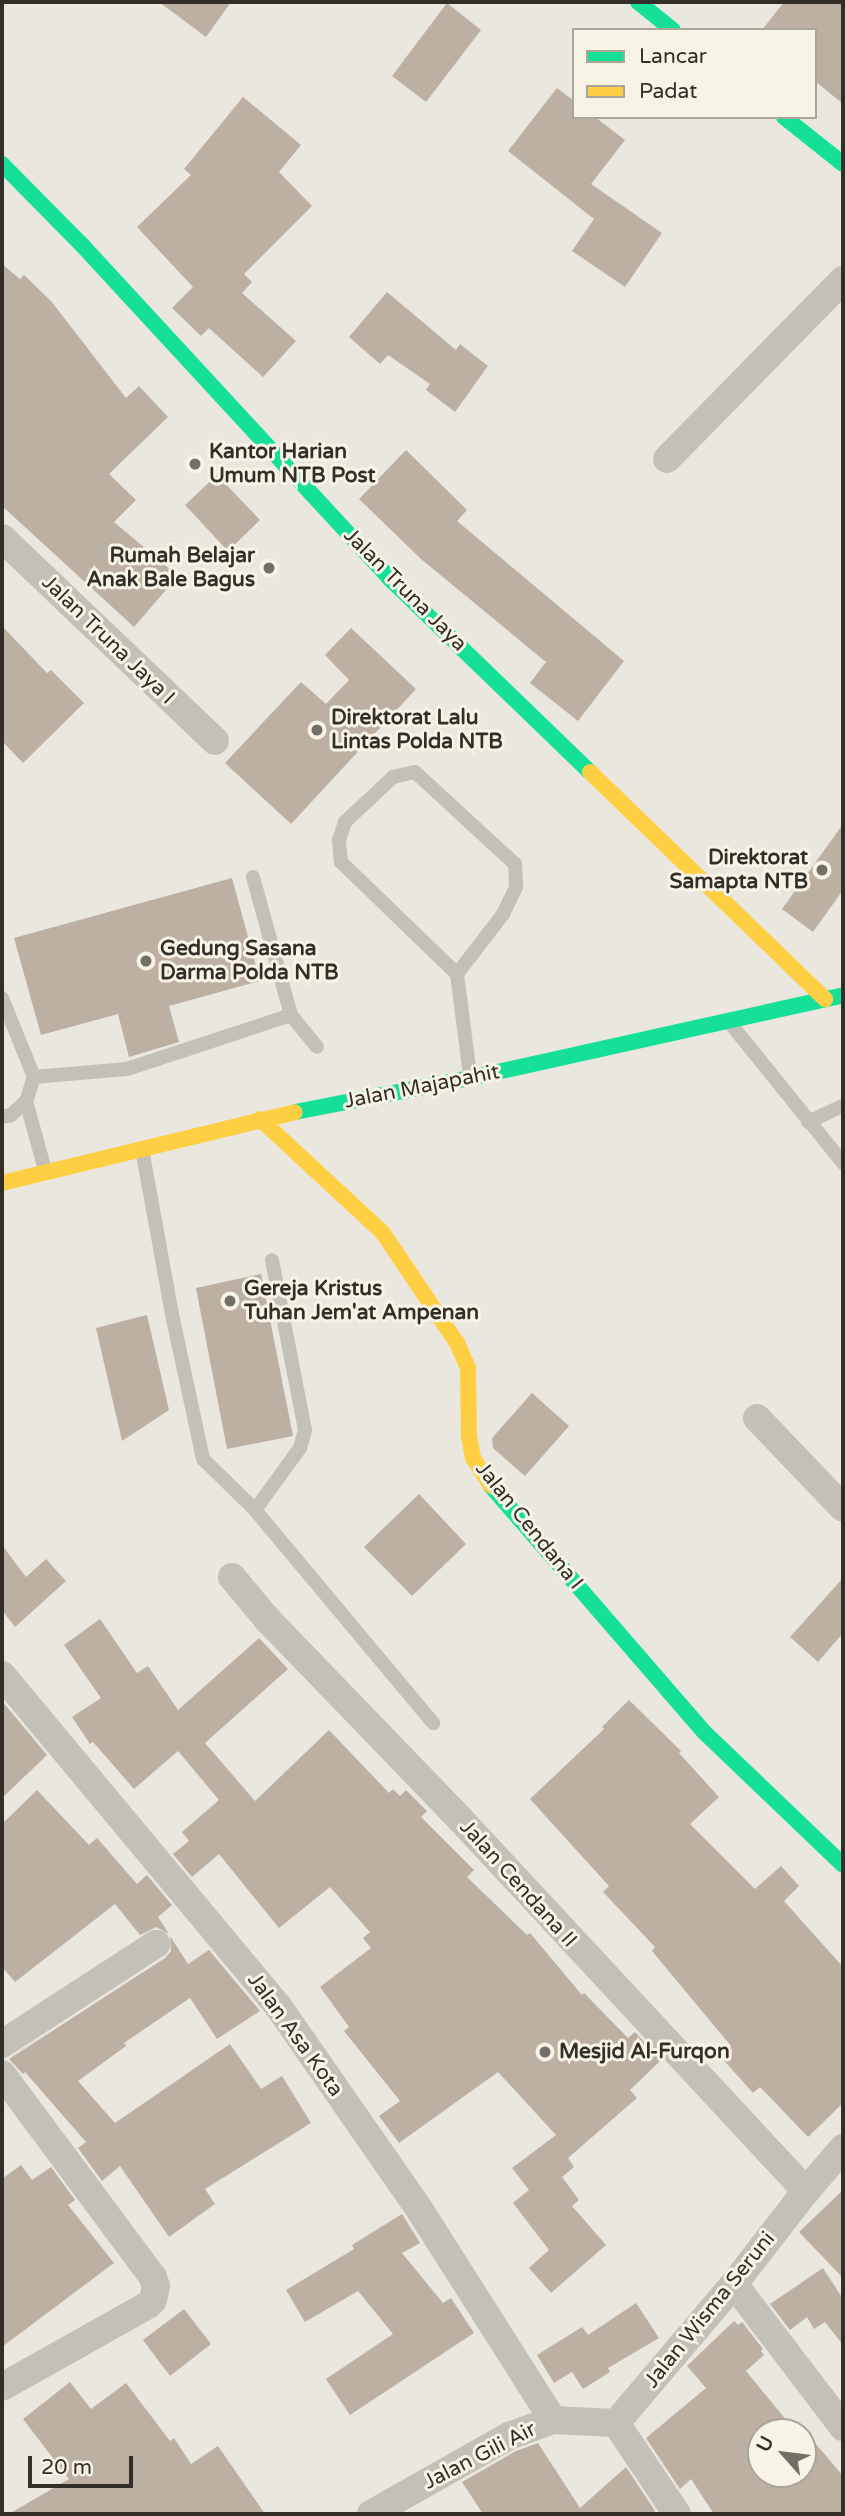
<!DOCTYPE html>
<html>
<head>
<meta charset="utf-8">
<style>
  body { margin:0 }
  #map { position:relative; width:845px; height:2516px; overflow:hidden; background:#eae7df; font-family:"Varela Round",sans-serif }
  div>[style] { position:absolute }
  .building>* { inset:0; background:#bcb0a2 }
  .lane>* { height:14px; margin:-7px; padding:0 7px; transform-origin:7px; border-radius:7px; background:#c3c0b8 }
  .street>* { height:28px; margin:-14px; padding:0 14px; transform-origin:14px; border-radius:14px; background:#c3c0b8 }
  .fast>* { height:16px; margin:-8px; padding:0 8px; transform-origin:8px; border-radius:8px; background:#16e098 }
  .slow>* { height:16px; margin:-8px; padding:0 8px; transform-origin:8px; border-radius:8px; background:#ffcf43 }
  .dots>* { width:19px; height:19px; translate:-50% -50%; box-sizing:border-box; border:4px solid #f7f4e6; border-radius:50% }
  span { translate:-50% -50%; white-space:nowrap; text-align:center; line-height:1.15; -webkit-text-stroke:6px #f7f4e6; paint-order:stroke }
  .poi-label { font-size:21px; color:#332e27; font-weight:700 }
  .left { translate:0 -50%; text-align:left }
  .right { translate:-100% -50%; text-align:right }
  .street-label { font-size:21px; color:#332e27 }
  .frame { position:absolute; inset:0; border:4px solid #332e27; pointer-events:none }
  .legend { position:absolute; left:572px; top:28px; width:245px; height:91px; box-sizing:border-box; background:#f7f4e6; border:2px solid #a9a59a; margin:0; padding:9px 12px; list-style:none; font-size:21px; color:#332e27 }
  .legend li { display:flex; align-items:center; gap:14px; height:35px }
  .legend b { width:35px; border:2px solid #a9a59a }
  .north { position:absolute; left:747px; top:2418px; width:70px; height:70px; box-sizing:border-box; background:#f7f4e6; border:2px solid #a9a59a; border-radius:50%; rotate:298deg; font-size:19px; font-weight:700; line-height:28px; text-align:center; color:#332e27 }
  .north::after { content:''; display:block; margin:auto; width:24px; height:32px; background:#736f67; clip-path:polygon(50% 0,100% 100%,50% 72%,0 100%) }
  .scale { position:absolute; left:28px; top:2456px; width:105px; height:32px; box-sizing:border-box; border:4px solid #332e27; border-top:0; padding-left:9px; font-size:21px; line-height:24px; white-space:nowrap; color:#332e27; -webkit-text-stroke:5px #f7f4e6; paint-order:stroke }
</style>
</head>
<body>
<div id="map">
  <div class="building">
    <div style="clip-path:polygon(159px 2px,231px 2px,206px 37px)"></div>
    <div style="clip-path:polygon(784px 2px,843px 2px,843px 104px,815px 81px,815px 30px,762px 30px)"></div>
    <div style="clip-path:polygon(447px 3px,481px 30px,426px 102px,392px 76px)"></div>
    <div style="clip-path:polygon(557px 88px,574px 101px,574px 117px,595px 117px,625px 140px,591px 184px,662px 233px,625px 287px,572px 251px,594px 219px,508px 151px)"></div>
    <div style="clip-path:polygon(243px 97px,301px 145px,279px 172px,312px 206px,244px 274px,252px 282px,242px 293px,296px 341px,263px 377px,209px 328px,201px 336px,172px 308px,193px 287px,137px 227px,191px 175px,184px 169px)"></div>
    <div style="clip-path:polygon(2px 264px,20px 279px,24px 275px,51px 301px,126px 398px,139px 386px,168px 417px,109px 474px,136px 500px,114px 522px,178px 576px,134px 627px,2px 506px)"></div>
    <div style="clip-path:polygon(387px 292px,456px 350px,460px 344px,488px 366px,455px 412px,426px 390px,430px 384px,388px 355px,380px 364px,349px 337px)"></div>
    <div style="clip-path:polygon(406px 450px,467px 510px,457px 521px,624px 661px,578px 721px,530px 683px,546px 662px,421px 559px,359px 499px)"></div>
    <div style="clip-path:polygon(217px 475px,260px 520px,228px 551px,185px 505px)"></div>
    <div style="clip-path:polygon(2px 626px,47px 673px,51px 670px,84px 703px,23px 763px,2px 741px)"></div>
    <div style="clip-path:polygon(351px 628px,416px 689px,291px 824px,225px 763px,301px 682px,326px 704px,349px 680px,325px 655px)"></div>
    <div style="clip-path:polygon(843px 824px,843px 890px,813px 932px,782px 909px)"></div>
    <div style="clip-path:polygon(232px 878px,260px 981px,169px 1006px,179px 1042px,129px 1057px,118px 1014px,41px 1035px,14px 938px)"></div>
    <div style="clip-path:polygon(261px 1274px,293px 1436px,227px 1449px,196px 1288px)"></div>
    <div style="clip-path:polygon(147px 1315px,169px 1410px,122px 1441px,96px 1328px)"></div>
    <div style="clip-path:polygon(532px 1393px,569px 1426px,525px 1476px,493px 1448px,492px 1438px)"></div>
    <div style="clip-path:polygon(419px 1494px,466px 1544px,412px 1596px,364px 1547px)"></div>
    <div style="clip-path:polygon(2px 1545px,26px 1577px,46px 1559px,66px 1581px,15px 1627px,2px 1610px)"></div>
    <div style="clip-path:polygon(843px 1578px,843px 1633px,818px 1662px,790px 1637px)"></div>
    <div style="clip-path:polygon(100px 1619px,137px 1673px,148px 1666px,178px 1710px,259px 1638px,288px 1669px,205px 1743px,255px 1801px,329px 1730px,389px 1793px,393px 1789px,400px 1796px,406px 1790px,427px 1811px,421px 1817px,474px 1870px,467px 1877px,527px 1935px,530px 1933px,582px 1995px,584px 1993px,628px 2038px,635px 2032px,661px 2060px,630px 2090px,637px 2098px,568px 2158px,574px 2167px,562px 2177px,579px 2200px,572px 2206px,606px 2245px,551px 2293px,529px 2268px,549px 2250px,513px 2203px,529px 2190px,512px 2168px,556px 2135px,498px 2072px,399px 2143px,379px 2116px,400px 2101px,344px 2031px,349px 2027px,320px 1987px,371px 1948px,363px 1938px,370px 1932px,330px 1887px,279px 1928px,219px 1854px,192px 1877px,173px 1854px,189px 1841px,182px 1832px,219px 1800px,178px 1751px,134px 1789px,93px 1742px,90px 1744px,72px 1717px,101px 1698px,64px 1645px)"></div>
    <div style="clip-path:polygon(629px 1700px,681px 1751px,679px 1753px,719px 1797px,690px 1824px,755px 1889px,781px 1866px,799px 1886px,784px 1901px,843px 1967px,843px 2103px,808px 2137px,760px 2087px,753px 2093px,720px 2056px,731px 2046px,652px 1951px,655px 1947px,603px 1892px,609px 1886px,530px 1799px,604px 1729px,602px 1727px)"></div>
    <div style="clip-path:polygon(2px 1701px,47px 1755px,2px 1798px)"></div>
    <div style="clip-path:polygon(37px 1790px,89px 1845px,97px 1838px,137px 1884px,147px 1875px,172px 1905px,158px 1917px,169px 1934px,156px 1927px,140px 1935px,115px 1904px,15px 1982px,2px 1967px,2px 1824px)"></div>
    <div style="clip-path:polygon(170px 1936px,188px 1964px,209px 1950px,260px 2011px,217px 2039px,190px 1998px,124px 2043px,126px 2046px,78px 2081px,115px 2123px,230px 2044px,261px 2089px,282px 2076px,311px 2123px,205px 2189px,215px 2204px,169px 2237px,120px 2166px,102px 2181px,78px 2148px,86px 2142px,25px 2072px,23px 2074px,9px 2059px,165px 1958px,171px 1951px)"></div>
    <div style="clip-path:polygon(21px 2165px,32px 2180px,51px 2167px,75px 2200px,68px 2205px,114px 2263px,2px 2347px,2px 2179px)"></div>
    <div style="clip-path:polygon(843px 2190px,843px 2278px,799px 2232px)"></div>
    <div style="clip-path:polygon(402px 2214px,420px 2243px,402px 2253px,443px 2303px,451px 2298px,474px 2333px,350px 2415px,326px 2379px,393px 2334px,358px 2291px,305px 2322px,286px 2290px,354px 2249px,352px 2245px)"></div>
    <div style="clip-path:polygon(823px 2268px,843px 2299px,843px 2345px,825px 2322px,814px 2329px,807px 2317px,790px 2330px,770px 2304px)"></div>
    <div style="clip-path:polygon(636px 2303px,659px 2338px,608px 2368px,610px 2372px,583px 2389px,572px 2372px,554px 2383px,537px 2355px,582px 2327px,588px 2335px)"></div>
    <div style="clip-path:polygon(184px 2309px,211px 2344px,170px 2376px,143px 2340px)"></div>
    <div style="clip-path:polygon(734px 2321px,738px 2325px,742px 2322px,763px 2349px,761px 2351px,764px 2355px,746px 2371px,796px 2432px,761px 2432px,761px 2474px,803px 2474px,805px 2431px,843px 2476px,843px 2514px,714px 2514px,691px 2479px,680px 2489px,646px 2438px,706px 2388px,687px 2366px)"></div>
    <div style="clip-path:polygon(70px 2382px,91px 2409px,126px 2383px,170px 2441px,174px 2438px,191px 2464px,218px 2446px,265px 2514px,9px 2514px,69px 2479px,23px 2419px)"></div>
    <div style="clip-path:polygon(538px 2443px,580px 2508px,626px 2467px,655px 2511px,652px 2514px,483px 2514px,462px 2482px,516px 2451px)"></div>
  </div>
  <div class="lane">
    <div style="left:253px;top:877px;width:143px;rotate:74.6deg"></div>
    <div style="left:291px;top:1015px;width:41px;rotate:50.9deg"></div>
    <div style="left:457px;top:974px;width:76px;rotate:-52.5deg"></div>
    <div style="left:503px;top:914px;width:30px;rotate:-64deg"></div>
    <div style="left:516px;top:887px;width:23px;rotate:-92deg"></div>
    <div style="left:515px;top:864px;width:136px;rotate:-137.4deg"></div>
    <div style="left:415px;top:772px;width:23px;rotate:167deg"></div>
    <div style="left:393px;top:777px;width:66px;rotate:136.8deg"></div>
    <div style="left:345px;top:822px;width:20px;rotate:108deg"></div>
    <div style="left:339px;top:841px;width:21px;rotate:85deg"></div>
    <div style="left:341px;top:862px;width:161px;rotate:44deg"></div>
    <div style="left:457px;top:974px;width:103px;rotate:82.7deg"></div>
    <div style="left:2px;top:998px;width:85px;rotate:67.9deg"></div>
    <div style="left:34px;top:1077px;width:25px;rotate:108deg"></div>
    <div style="left:26px;top:1101px;width:21px;rotate:137deg"></div>
    <div style="left:11px;top:1115px;width:9px;rotate:167deg"></div>
    <div style="left:730px;top:1023px;width:180px;rotate:51.1deg"></div>
    <div style="left:34px;top:1077px;width:93px;rotate:-4.9deg"></div>
    <div style="left:127px;top:1069px;width:173px;rotate:-18.2deg"></div>
    <div style="left:26px;top:1101px;width:72px;rotate:74.6deg"></div>
    <div style="left:808px;top:1122px;width:38px;rotate:-25deg"></div>
    <div style="left:142px;top:1149px;width:173px;rotate:79.7deg"></div>
    <div style="left:173px;top:1319px;width:143px;rotate:77.9deg"></div>
    <div style="left:203px;top:1459px;width:73px;rotate:44.4deg"></div>
    <div style="left:255px;top:1510px;width:278px;rotate:50.1deg"></div>
    <div style="left:255px;top:1510px;width:77px;rotate:-54deg"></div>
    <div style="left:300px;top:1448px;width:19px;rotate:-74deg"></div>
    <div style="left:305px;top:1430px;width:173px;rotate:-101deg"></div>
  </div>
  <div class="street">
    <div style="left:667px;top:459px;width:251px;rotate:-45.5deg"></div>
    <div style="left:2px;top:538px;width:294px;rotate:43.6deg"></div>
    <div style="left:757px;top:1418px;width:124px;rotate:46.3deg"></div>
    <div style="left:232px;top:1577px;width:56px;rotate:50.1deg"></div>
    <div style="left:268px;top:1620px;width:278px;rotate:46deg"></div>
    <div style="left:461px;top:1820px;width:507px;rotate:47.08deg"></div>
    <div style="left:2px;top:1675px;width:431px;rotate:50.2deg"></div>
    <div style="left:278px;top:2006px;width:251px;rotate:55.2deg"></div>
    <div style="left:421px;top:2212px;width:246px;rotate:57.6deg"></div>
    <div style="left:2px;top:2044px;width:184px;rotate:-33deg"></div>
    <div style="left:2px;top:2074px;width:253px;rotate:53.4deg"></div>
    <div style="left:153px;top:2277px;width:9px;rotate:72deg"></div>
    <div style="left:156px;top:2286px;width:14px;rotate:102deg"></div>
    <div style="left:153px;top:2300px;width:7px;rotate:135deg"></div>
    <div style="left:148px;top:2305px;width:167px;rotate:150.7deg"></div>
    <div style="left:734px;top:2284px;width:180px;rotate:52.7deg"></div>
    <div style="left:616px;top:2423px;width:110px;rotate:56.2deg"></div>
    <div style="left:371px;top:2514px;width:159px;rotate:-29.5deg"></div>
    <div style="left:509px;top:2436px;width:47px;rotate:-20deg"></div>
    <div style="left:553px;top:2420px;width:63px;rotate:2.7deg"></div>
    <div style="left:616px;top:2423px;width:182px;rotate:-49.7deg"></div>
    <div style="left:734px;top:2284px;width:118px;rotate:-52.3deg"></div>
    <div style="left:806px;top:2191px;width:57px;rotate:-49.3deg"></div>
  </div>
  <div class="fast">
    <div style="left:638px;top:2px;width:45px;rotate:38.7deg"></div>
    <div style="left:784px;top:117px;width:75px;rotate:38.5deg"></div>
    <div style="left:2px;top:164px;width:114px;rotate:45.4deg"></div>
    <div style="left:82px;top:245px;width:452px;rotate:47.3deg"></div>
    <div style="left:388px;top:577px;width:281px;rotate:44deg"></div>
    <div style="left:295px;top:1112px;width:178px;rotate:-11deg"></div>
    <div style="left:470px;top:1078px;width:382px;rotate:-12.5deg"></div>
    <div style="left:491px;top:1486px;width:325px;rotate:49.1deg"></div>
    <div style="left:704px;top:1732px;width:192px;rotate:43.7deg"></div>
  </div>
  <div class="slow">
    <div style="left:590px;top:772px;width:327px;rotate:44deg"></div>
    <div style="left:260px;top:1119px;width:168px;rotate:42.8deg"></div>
    <div style="left:383px;top:1233px;width:133px;rotate:56.1deg"></div>
    <div style="left:457px;top:1343px;width:27px;rotate:66deg"></div>
    <div style="left:468px;top:1368px;width:68px;rotate:89.2deg"></div>
    <div style="left:469px;top:1436px;width:22px;rotate:80deg"></div>
    <div style="left:473px;top:1458px;width:33px;rotate:57deg"></div>
    <div style="left:2px;top:1183px;width:301px;rotate:-13.6deg"></div>
  </div>
  <div class="dots">
    <div style="left:195px;top:464px;background:#736f67"></div>
    <div style="left:269px;top:568px;background:#736f67"></div>
    <div style="left:317px;top:730px;background:#736f67"></div>
    <div style="left:822px;top:870px;background:#736f67"></div>
    <div style="left:146px;top:961px;background:#736f67"></div>
    <div style="left:230px;top:1301px;background:#736f67"></div>
    <div style="left:545px;top:2052px;background:#736f67"></div>
  </div>
  <div class="poi-label">
    <span class="left" style="left:209px;top:464px">Kantor Harian<br>Umum NTB Post</span>
    <span class="right" style="left:255px;top:568px">Rumah Belajar<br>Anak Bale Bagus</span>
    <span class="left" style="left:331px;top:730px">Direktorat Lalu<br>Lintas Polda NTB</span>
    <span class="right" style="left:808px;top:870px">Direktorat<br>Samapta NTB</span>
    <span class="left" style="left:160px;top:961px">Gedung Sasana<br>Darma Polda NTB</span>
    <span class="left" style="left:244px;top:1301px">Gereja Kristus<br>Tuhan Jem'at Ampenan</span>
    <span class="left" style="left:559px;top:2052px">Mesjid Al-Furqon</span>
  </div>
  <div class="street-label">
    <span style="left:405px;top:590px;rotate:45deg">Jalan Truna Jaya</span>
    <span style="left:108px;top:640px;rotate:44deg">Jalan Truna Jaya I</span>
    <span style="left:422px;top:1087px;rotate:-11deg">Jalan Majapahit</span>
    <span style="left:529px;top:1526px;rotate:51deg">Jalan Cendana I</span>
    <span style="left:518px;top:1884px;rotate:48deg">Jalan Cendana II</span>
    <span style="left:295px;top:2035px;rotate:54deg">Jalan Asa Kota</span>
    <span style="left:710px;top:2310px;rotate:-51deg">Jalan Wisma Seruni</span>
    <span style="left:480px;top:2456px;rotate:-27deg">Jalan Gili Air</span>
  </div>
  <div class="frame"></div>
  <ul class="legend">
  <li><b style="height:9px;background:#16e098"></b>Lancar</li>
  <li><b style="height:9px;background:#ffcf43"></b>Padat</li>
  </ul>
  <div class="north">U</div>
  <div class="scale">20 m</div>
</div>
</body>
</html>
